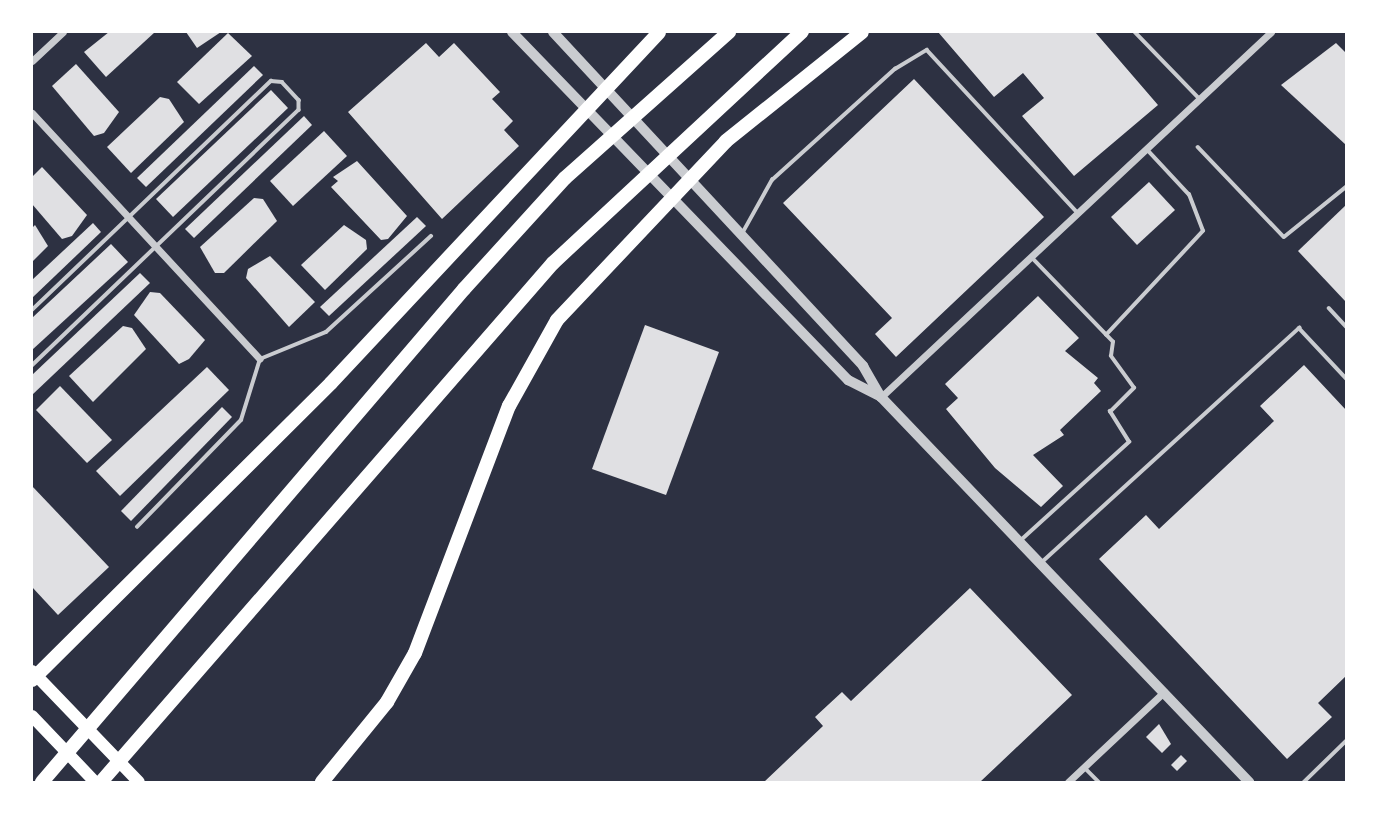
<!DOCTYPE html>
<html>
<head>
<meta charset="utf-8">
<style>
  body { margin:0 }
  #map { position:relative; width:1378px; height:814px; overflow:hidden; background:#2d3142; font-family:"Archivo Narrow",sans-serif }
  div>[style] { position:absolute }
  .building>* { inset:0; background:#e0e0e3 }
  .service>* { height:3.5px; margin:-1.75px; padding:0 1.75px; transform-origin:1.75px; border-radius:1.75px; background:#caccd0 }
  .minor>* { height:7px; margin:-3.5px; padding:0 3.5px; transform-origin:3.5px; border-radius:3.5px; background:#caccd0 }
  .tertiary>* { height:10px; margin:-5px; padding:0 5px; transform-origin:5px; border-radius:5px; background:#caccd0 }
  .primary>* { height:12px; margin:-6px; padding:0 6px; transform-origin:6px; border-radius:6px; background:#fff }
  .motorway>* { height:14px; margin:-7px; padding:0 7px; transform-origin:7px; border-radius:7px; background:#fff }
  span { translate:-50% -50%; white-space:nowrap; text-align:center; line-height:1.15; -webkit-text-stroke:7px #fff; paint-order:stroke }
  .frame { position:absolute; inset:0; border:33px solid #fff; pointer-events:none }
</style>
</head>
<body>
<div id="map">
  <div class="building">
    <div style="clip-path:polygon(109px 32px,155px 32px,106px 77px,84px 52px)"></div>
    <div style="clip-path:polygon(186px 32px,221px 32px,197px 48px)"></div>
    <div style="clip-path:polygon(938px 32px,1095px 32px,1158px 105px,1074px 176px,1022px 116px,1044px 98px,1023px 73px,994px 97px)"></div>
    <div style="clip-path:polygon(228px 33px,252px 56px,199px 104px,177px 82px)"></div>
    <div style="clip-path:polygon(426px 43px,439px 57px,454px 43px,500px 92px,492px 99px,513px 121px,504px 130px,519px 146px,442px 219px,348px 112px)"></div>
    <div style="clip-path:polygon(1336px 43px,1346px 53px,1346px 145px,1281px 85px)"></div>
    <div style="clip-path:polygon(76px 64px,119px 112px,104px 133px,94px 136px,52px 86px)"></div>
    <div style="clip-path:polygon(254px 66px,263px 75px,146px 187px,137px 178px)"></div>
    <div style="clip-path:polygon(914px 79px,1044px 217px,896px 357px,875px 334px,892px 318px,783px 203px)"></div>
    <div style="clip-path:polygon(271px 90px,288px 108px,173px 217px,156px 199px)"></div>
    <div style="clip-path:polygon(160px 97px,169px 99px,184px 122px,131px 173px,107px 147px)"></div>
    <div style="clip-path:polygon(304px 116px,312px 125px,194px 238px,185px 229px)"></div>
    <div style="clip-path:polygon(324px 131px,347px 156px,293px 206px,270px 181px)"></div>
    <div style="clip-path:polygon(357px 161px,407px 216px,388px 239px,381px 240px,331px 187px,338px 181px,333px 177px)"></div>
    <div style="clip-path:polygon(42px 167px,87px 215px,72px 236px,62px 239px,32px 204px,32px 177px)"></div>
    <div style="clip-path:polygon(1149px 182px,1175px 210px,1137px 245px,1111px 217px)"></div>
    <div style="clip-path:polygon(254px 198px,263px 199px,277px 221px,224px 273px,215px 273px,200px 247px)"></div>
    <div style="clip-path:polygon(1346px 205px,1346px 302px,1298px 251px)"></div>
    <div style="clip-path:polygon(417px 217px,426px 226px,329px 316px,320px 307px)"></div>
    <div style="clip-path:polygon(93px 223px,101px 232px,32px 298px,32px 280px)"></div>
    <div style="clip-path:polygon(35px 225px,48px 246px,32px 262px,32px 228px)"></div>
    <div style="clip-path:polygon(344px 225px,366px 240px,367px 249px,325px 290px,301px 265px)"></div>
    <div style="clip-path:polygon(111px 244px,128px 262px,32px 350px,32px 318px)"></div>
    <div style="clip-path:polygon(270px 256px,315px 302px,289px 327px,246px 278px,248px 269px)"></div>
    <div style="clip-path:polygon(140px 273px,150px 283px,32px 395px,32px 375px)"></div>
    <div style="clip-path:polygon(150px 292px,160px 293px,205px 340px,189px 359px,179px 364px,134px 315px)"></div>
    <div style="clip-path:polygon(1038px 296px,1079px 338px,1065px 351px,1098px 378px,1094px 383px,1101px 391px,1060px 430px,1064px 435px,1033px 455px,1063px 486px,1041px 507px,995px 468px,946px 409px,958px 398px,945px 384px)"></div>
    <div style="clip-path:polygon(645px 325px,719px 352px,666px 495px,592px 469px)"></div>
    <div style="clip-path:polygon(123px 326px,132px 328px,146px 349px,93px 402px,69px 376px)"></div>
    <div style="clip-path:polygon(1304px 365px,1346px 410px,1346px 676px,1318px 703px,1332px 717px,1287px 759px,1099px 559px,1146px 515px,1159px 529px,1274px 421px,1260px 406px)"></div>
    <div style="clip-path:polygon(207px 367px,229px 390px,120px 496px,96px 471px)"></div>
    <div style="clip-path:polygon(60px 386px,112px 440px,87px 463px,36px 410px)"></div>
    <div style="clip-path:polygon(222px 407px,232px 417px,131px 521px,121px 511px)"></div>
    <div style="clip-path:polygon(32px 486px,109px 567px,58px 615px,32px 587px)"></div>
    <div style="clip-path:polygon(970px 588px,1072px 695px,980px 782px,764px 782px,823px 726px,815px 717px,842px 692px,851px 701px)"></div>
    <div style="clip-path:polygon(1159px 724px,1171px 744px,1162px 753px,1146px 737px)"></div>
    <div style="clip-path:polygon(1181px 755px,1187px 761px,1177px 771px,1171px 765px)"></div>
  </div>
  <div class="service">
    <div style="left:1135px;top:32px;width:92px;rotate:45.9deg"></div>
    <div style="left:1198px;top:147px;width:124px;rotate:46.3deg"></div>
    <div style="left:1284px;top:237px;width:80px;rotate:-38.9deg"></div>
    <div style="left:743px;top:232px;width:60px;rotate:-60.9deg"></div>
    <div style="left:772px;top:180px;width:166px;rotate:-42.1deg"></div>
    <div style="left:895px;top:69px;width:37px;rotate:-31deg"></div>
    <div style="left:927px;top:50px;width:222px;rotate:47.2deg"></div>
    <div style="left:1329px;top:308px;width:25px;rotate:47deg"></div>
    <div style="left:32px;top:310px;width:331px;rotate:-43.8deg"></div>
    <div style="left:271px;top:81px;width:11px;rotate:5deg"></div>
    <div style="left:282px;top:82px;width:25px;rotate:47deg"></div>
    <div style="left:299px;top:100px;width:10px;rotate:90deg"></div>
    <div style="left:299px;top:110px;width:370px;rotate:136.2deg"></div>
    <div style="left:1106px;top:335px;width:142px;rotate:-47deg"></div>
    <div style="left:1203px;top:231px;width:39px;rotate:-111deg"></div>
    <div style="left:1189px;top:195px;width:62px;rotate:-133deg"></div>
    <div style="left:137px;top:527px;width:149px;rotate:-45.8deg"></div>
    <div style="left:241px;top:420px;width:64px;rotate:-72.7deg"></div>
    <div style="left:260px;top:359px;width:71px;rotate:-22.2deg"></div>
    <div style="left:326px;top:332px;width:142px;rotate:-42.4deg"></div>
    <div style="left:1021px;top:540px;width:146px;rotate:-42.2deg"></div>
    <div style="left:1129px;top:442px;width:36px;rotate:-122deg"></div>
    <div style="left:1110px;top:412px;width:34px;rotate:-45deg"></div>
    <div style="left:1134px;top:388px;width:39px;rotate:-126deg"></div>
    <div style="left:1111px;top:356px;width:14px;rotate:-82deg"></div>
    <div style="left:1113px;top:342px;width:117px;rotate:-134deg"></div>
    <div style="left:1042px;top:562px;width:348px;rotate:-42.3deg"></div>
    <div style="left:1299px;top:328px;width:69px;rotate:46.8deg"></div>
    <div style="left:1084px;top:767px;width:21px;rotate:45deg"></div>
    <div style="left:1304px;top:782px;width:59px;rotate:-44.3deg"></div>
  </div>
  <div class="minor">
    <div style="left:32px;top:61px;width:42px;rotate:-43.1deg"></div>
    <div style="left:32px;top:113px;width:335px;rotate:47.2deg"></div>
    <div style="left:881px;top:397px;width:534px;rotate:-43.1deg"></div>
    <div style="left:1068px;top:782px;width:132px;rotate:-43.2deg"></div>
  </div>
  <div class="tertiary">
    <div style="left:512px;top:32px;width:484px;rotate:46deg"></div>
    <div style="left:848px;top:380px;width:36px;rotate:27deg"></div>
    <div style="left:553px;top:32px;width:456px;rotate:47.1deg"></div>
    <div style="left:863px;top:366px;width:36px;rotate:60deg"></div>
    <div style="left:881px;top:397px;width:533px;rotate:46.29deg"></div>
  </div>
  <div class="primary">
    <div style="left:32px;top:671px;width:154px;rotate:46.1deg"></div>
    <div style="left:32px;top:716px;width:91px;rotate:46.3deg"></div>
  </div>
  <div class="motorway">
    <div style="left:32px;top:680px;width:421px;rotate:-44.8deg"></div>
    <div style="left:331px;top:383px;width:480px;rotate:-46.9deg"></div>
    <div style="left:42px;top:782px;width:649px;rotate:-49.44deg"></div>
    <div style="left:464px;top:289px;width:150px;rotate:-47.7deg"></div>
    <div style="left:565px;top:178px;width:220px;rotate:-41.7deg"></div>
    <div style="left:101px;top:782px;width:688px;rotate:-48.95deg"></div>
    <div style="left:553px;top:263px;width:340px;rotate:-42.9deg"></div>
    <div style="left:322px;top:782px;width:103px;rotate:-50.9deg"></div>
    <div style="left:387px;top:702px;width:56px;rotate:-60.3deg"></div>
    <div style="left:415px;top:653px;width:264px;rotate:-69.2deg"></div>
    <div style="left:509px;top:406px;width:98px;rotate:-60.8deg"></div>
    <div style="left:557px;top:320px;width:246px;rotate:-46.6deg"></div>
    <div style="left:726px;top:141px;width:174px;rotate:-38.7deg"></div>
  </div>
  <div class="frame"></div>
</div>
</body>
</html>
